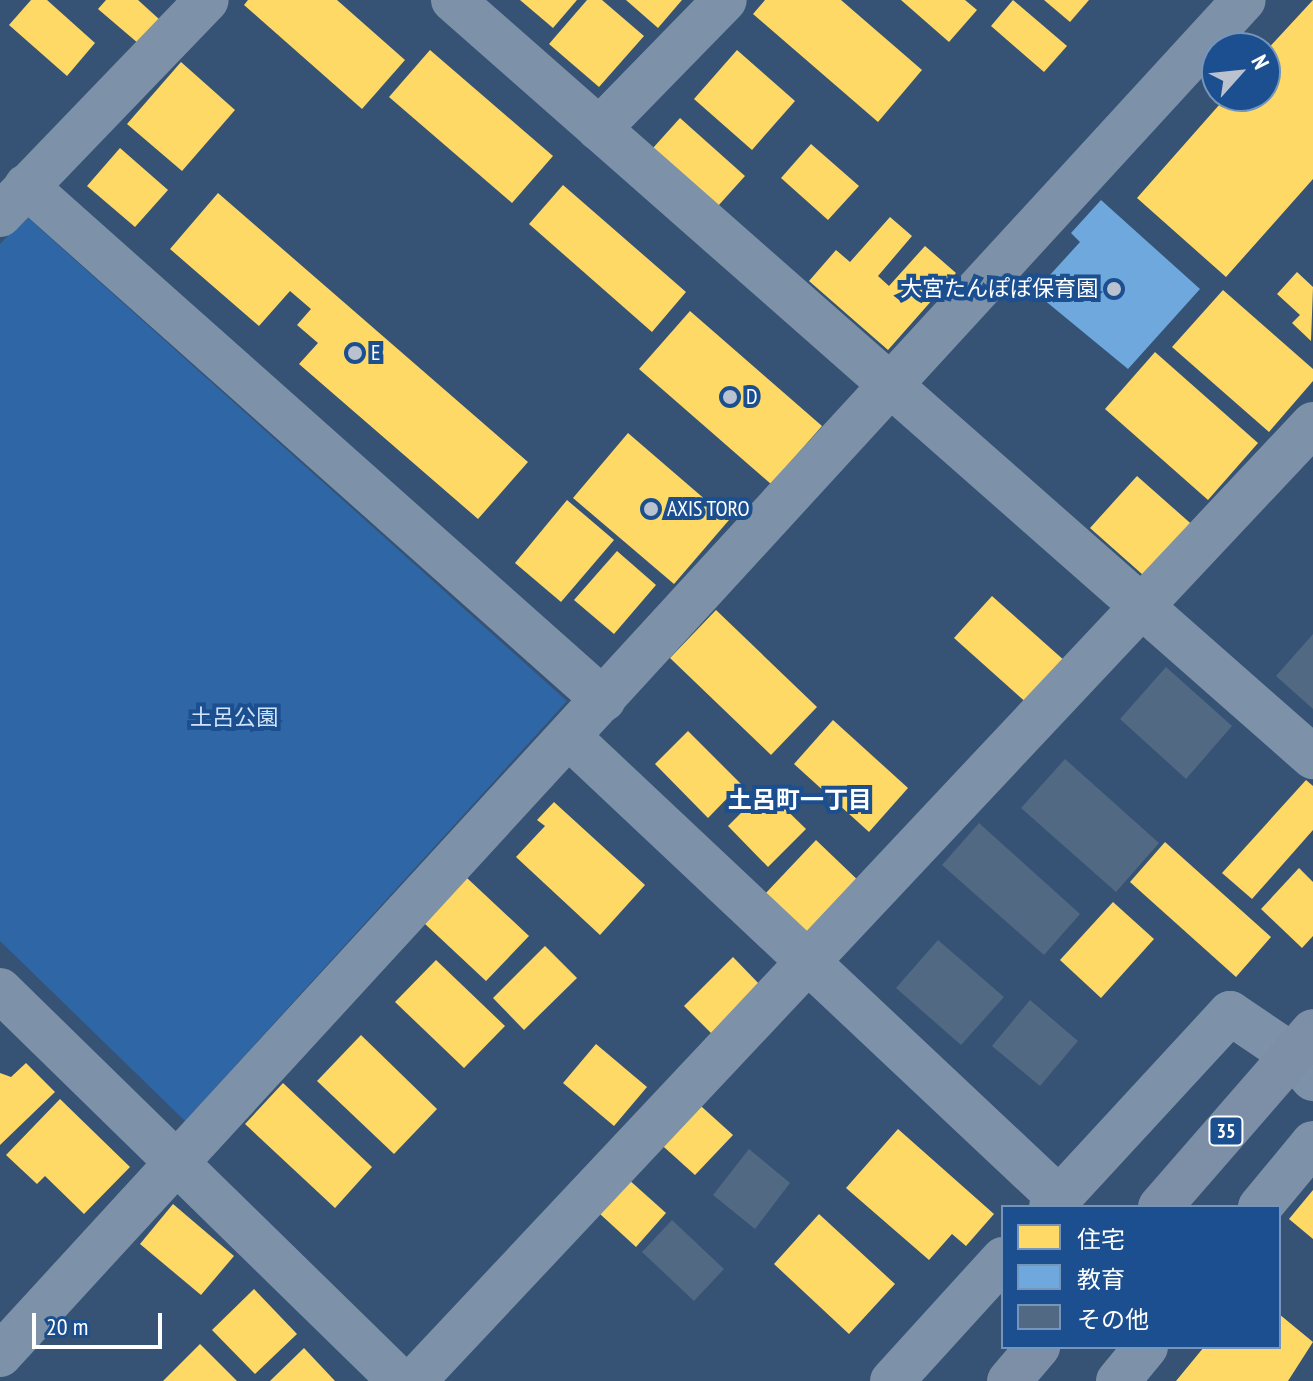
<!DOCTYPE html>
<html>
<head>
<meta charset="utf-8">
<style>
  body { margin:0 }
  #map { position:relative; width:1313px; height:1381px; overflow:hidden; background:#365274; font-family:"PT Sans Narrow","Noto Sans JP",sans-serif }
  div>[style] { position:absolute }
  .green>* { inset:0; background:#2f66a5 }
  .homes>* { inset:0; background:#ffd966 }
  .schools>* { inset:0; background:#6fa8dc }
  .building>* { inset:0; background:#526984 }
  .minor>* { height:44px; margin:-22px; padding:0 22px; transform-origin:22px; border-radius:22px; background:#7d92a8 }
  .major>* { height:44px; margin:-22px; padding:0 22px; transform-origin:22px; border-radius:22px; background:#7d8ea7 }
  .dots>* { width:22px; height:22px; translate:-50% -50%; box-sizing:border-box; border:4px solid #1b4f8f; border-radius:50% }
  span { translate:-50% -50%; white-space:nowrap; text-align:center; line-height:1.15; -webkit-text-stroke:8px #1b4f8f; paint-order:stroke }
  .shield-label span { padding:2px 6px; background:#1b4f8f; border:2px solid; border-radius:6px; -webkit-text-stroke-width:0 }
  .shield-label { font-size:20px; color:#fff; font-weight:700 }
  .poi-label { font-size:22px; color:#fff }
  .right { translate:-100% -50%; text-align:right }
  .left { translate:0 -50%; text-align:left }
  .park-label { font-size:22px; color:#cfe3fa }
  .neighbourhood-label { font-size:24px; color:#fff; font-weight:700 }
  .legend { position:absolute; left:1001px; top:1205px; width:280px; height:144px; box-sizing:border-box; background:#1b4f8f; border:2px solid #7695bc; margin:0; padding:10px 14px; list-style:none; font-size:24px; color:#fff }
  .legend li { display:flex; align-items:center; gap:16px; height:40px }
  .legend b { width:40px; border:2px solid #7695bc }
  .north { position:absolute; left:1201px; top:32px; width:80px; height:80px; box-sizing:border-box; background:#1b4f8f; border:2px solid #7695bc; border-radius:50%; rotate:63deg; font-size:22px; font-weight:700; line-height:32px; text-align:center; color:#fff }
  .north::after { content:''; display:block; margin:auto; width:28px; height:36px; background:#b9c2ce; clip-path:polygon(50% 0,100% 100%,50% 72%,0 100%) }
  .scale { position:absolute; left:32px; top:1313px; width:130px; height:36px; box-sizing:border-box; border:4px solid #fff; border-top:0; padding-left:10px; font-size:24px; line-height:28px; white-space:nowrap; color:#fff; -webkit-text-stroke:6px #1b4f8f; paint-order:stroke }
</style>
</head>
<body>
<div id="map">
  <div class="green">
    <div style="clip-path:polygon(26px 216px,567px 701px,185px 1121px,0 941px,0 244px)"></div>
  </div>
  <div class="homes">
    <div style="clip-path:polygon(31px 0,47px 0,95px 43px,67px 76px,9px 25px)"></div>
    <div style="clip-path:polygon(106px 0,138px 0,160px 20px,139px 44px,98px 9px)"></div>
    <div style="clip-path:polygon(248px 0,337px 0,405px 60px,362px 109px,244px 5px)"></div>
    <div style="clip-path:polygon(520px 0,577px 0,553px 28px)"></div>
    <div style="clip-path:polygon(587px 0,602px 0,644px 36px,599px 87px,549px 44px)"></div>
    <div style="clip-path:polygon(626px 0,682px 0,658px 28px)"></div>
    <div style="clip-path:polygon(765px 0,841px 0,922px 70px,878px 122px,753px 14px)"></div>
    <div style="clip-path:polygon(901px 0,965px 0,977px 10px,949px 42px)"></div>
    <div style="clip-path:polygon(1013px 0,1067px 46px,1044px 72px,991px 26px)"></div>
    <div style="clip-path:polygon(1044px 0,1089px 0,1070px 22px)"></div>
    <div style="clip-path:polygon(1313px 0,1313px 179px,1226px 277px,1137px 198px,1227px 96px,1265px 96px,1265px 52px)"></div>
    <div style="clip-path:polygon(430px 50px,553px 156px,512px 203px,389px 97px)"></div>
    <div style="clip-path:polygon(737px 50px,795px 101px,752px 150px,694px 99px)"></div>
    <div style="clip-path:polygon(181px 62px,235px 110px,182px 171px,127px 124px)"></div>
    <div style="clip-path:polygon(680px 118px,745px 176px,709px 216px,644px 158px)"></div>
    <div style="clip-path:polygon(811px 144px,859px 186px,828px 220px,781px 178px)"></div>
    <div style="clip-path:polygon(120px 148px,168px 190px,135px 227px,87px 186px)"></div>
    <div style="clip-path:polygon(563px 185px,686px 292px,652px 332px,529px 224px)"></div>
    <div style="clip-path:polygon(218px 193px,528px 462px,478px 519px,299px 364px,318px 343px,297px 325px,311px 309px,290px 291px,259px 326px,170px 249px)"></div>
    <div style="clip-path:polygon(890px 217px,912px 236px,878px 276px,889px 286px,925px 246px,956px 273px,888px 350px,809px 281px,836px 250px,850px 262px)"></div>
    <div style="clip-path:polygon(1297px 272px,1313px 287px,1311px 341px,1292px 323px,1300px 315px,1277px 294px)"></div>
    <div style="clip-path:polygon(1223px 290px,1313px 369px,1313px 381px,1269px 432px,1172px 347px)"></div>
    <div style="clip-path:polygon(690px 311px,822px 426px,771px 484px,639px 369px)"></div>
    <div style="clip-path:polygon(1155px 352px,1258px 443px,1208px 500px,1105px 409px)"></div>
    <div style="clip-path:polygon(628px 433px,729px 520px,674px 584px,573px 498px)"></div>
    <div style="clip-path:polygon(1137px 476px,1197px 529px,1151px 582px,1090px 528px)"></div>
    <div style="clip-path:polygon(567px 500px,614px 540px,561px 602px,515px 563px)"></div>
    <div style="clip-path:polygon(617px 551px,656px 585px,614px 634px,574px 600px)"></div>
    <div style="clip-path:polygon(992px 596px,1066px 662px,1029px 705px,954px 638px)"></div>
    <div style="clip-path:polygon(716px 610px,817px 707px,771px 755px,670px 658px)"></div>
    <div style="clip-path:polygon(833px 720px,908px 788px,869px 832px,794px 764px)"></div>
    <div style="clip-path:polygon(688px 731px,741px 784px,708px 818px,655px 764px)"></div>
    <div style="clip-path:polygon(1306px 780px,1313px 786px,1313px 830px,1252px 899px,1222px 873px)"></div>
    <div style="clip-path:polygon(765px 789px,806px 829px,768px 867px,728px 826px)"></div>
    <div style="clip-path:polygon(554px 802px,645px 885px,600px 935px,516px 857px,545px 826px,537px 820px)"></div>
    <div style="clip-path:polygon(816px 840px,864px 886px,812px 940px,764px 895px)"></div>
    <div style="clip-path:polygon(1165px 842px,1271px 937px,1236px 977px,1130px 882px)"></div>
    <div style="clip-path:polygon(1299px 868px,1313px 882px,1313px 936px,1302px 948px,1261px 909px)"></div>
    <div style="clip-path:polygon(467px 878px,529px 936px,486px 981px,424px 923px)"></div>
    <div style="clip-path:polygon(1113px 902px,1154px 939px,1101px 998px,1060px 960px)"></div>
    <div style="clip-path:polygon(545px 946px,577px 978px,524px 1030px,493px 998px)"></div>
    <div style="clip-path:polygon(733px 957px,763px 988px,714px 1036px,684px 1006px)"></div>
    <div style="clip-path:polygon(436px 960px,505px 1026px,464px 1068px,395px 1002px)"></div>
    <div style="clip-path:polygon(361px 1035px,437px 1109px,394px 1154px,317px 1081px)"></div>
    <div style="clip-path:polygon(596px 1044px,647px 1087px,614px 1126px,563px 1083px)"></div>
    <div style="clip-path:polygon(26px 1063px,55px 1092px,0 1145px,0 1073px,11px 1077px)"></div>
    <div style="clip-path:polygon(283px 1083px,372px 1167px,335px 1208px,245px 1124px)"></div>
    <div style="clip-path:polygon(692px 1098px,733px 1135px,695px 1175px,655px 1139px)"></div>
    <div style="clip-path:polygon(60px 1099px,130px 1167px,84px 1214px,45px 1176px,37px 1184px,6px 1155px)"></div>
    <div style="clip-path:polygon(898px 1129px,994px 1214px,966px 1246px,952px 1234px,929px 1260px,846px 1188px)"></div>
    <div style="clip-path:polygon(618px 1170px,666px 1213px,636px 1247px,588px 1203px)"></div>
    <div style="clip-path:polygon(1313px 1190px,1313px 1239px,1289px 1219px)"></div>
    <div style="clip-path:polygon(173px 1204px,234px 1256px,201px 1295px,140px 1244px)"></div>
    <div style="clip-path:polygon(819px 1214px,895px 1284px,849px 1334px,774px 1264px)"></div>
    <div style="clip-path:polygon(254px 1289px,297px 1334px,255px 1374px,212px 1330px)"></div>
    <div style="clip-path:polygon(1279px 1314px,1313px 1342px,1288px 1381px,1176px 1381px,1204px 1347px,1279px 1347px)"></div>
    <div style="clip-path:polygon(200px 1344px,237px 1381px,163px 1381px)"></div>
    <div style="clip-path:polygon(304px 1348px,335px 1381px,270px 1381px)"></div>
  </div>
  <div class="schools">
    <div style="clip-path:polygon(1101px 200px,1200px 289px,1128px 369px,1043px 299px,1039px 287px,1080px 242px,1071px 233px)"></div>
  </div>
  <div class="building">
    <div style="clip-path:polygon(1313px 634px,1313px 709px,1276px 676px)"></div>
    <div style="clip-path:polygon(1166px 667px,1232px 726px,1186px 779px,1120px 719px)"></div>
    <div style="clip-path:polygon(1065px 759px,1159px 843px,1116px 892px,1021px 808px)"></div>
    <div style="clip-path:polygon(979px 823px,1080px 914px,1044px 955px,942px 865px)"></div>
    <div style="clip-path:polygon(938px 940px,1004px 997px,961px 1045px,896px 988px)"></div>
    <div style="clip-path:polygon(1030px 1000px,1078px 1041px,1040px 1086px,992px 1046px)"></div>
    <div style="clip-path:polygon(749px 1149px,790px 1183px,755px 1229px,713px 1195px)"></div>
    <div style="clip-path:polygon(672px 1220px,724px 1269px,694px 1301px,642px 1252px)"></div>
  </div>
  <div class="minor">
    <div style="left:453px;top:0;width:1146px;rotate:41.36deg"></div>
    <div style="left:599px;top:129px;width:180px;rotate:-45.7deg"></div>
    <div style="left:26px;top:186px;width:773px;rotate:41.65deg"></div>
    <div style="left:0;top:215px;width:298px;rotate:-46.1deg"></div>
    <div style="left:570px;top:738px;width:671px;rotate:43.25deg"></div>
    <div style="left:0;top:990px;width:559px;rotate:44.35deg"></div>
    <div style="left:1051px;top:1207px;width:264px;rotate:-47.3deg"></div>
    <div style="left:1230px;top:1013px;width:75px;rotate:34.1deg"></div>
    <div style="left:1292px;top:1055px;width:32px;rotate:49deg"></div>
    <div style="left:1260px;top:1207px;width:83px;rotate:-50.4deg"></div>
    <div style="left:0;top:1355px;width:1839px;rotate:-47.45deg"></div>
    <div style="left:414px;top:1381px;width:1313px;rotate:-46.79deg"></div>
    <div style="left:892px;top:1381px;width:165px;rotate:-47.7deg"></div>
    <div style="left:1118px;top:1381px;width:44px;rotate:-50.5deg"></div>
  </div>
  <div class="major">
    <div style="left:1160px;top:1207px;width:233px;rotate:-49deg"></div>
    <div style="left:1009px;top:1381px;width:45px;rotate:-49.5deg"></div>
  </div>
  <div class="dots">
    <div style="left:1114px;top:289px;background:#b9c2ce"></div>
    <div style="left:355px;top:353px;background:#b9c2ce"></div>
    <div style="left:730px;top:397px;background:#b9c2ce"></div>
    <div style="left:651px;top:509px;background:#b9c2ce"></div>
  </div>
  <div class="shield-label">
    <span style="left:1226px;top:1131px">35</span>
  </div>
  <div class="poi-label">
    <span class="right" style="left:1098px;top:289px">大宮たんぽぽ保育園</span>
    <span class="left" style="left:371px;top:353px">E</span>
    <span class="left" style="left:746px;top:397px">D</span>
    <span class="left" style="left:667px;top:509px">AXIS TORO</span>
  </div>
  <div class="park-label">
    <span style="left:234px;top:718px">土呂公園</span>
  </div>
  <div class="neighbourhood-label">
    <span style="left:800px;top:800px">土呂町一丁目</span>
  </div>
  <ul class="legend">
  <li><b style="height:22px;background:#ffd966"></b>住宅</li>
  <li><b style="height:22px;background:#6fa8dc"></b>教育</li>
  <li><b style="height:22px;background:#526984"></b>その他</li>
  </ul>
  <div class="north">N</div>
  <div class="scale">20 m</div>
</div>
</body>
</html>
